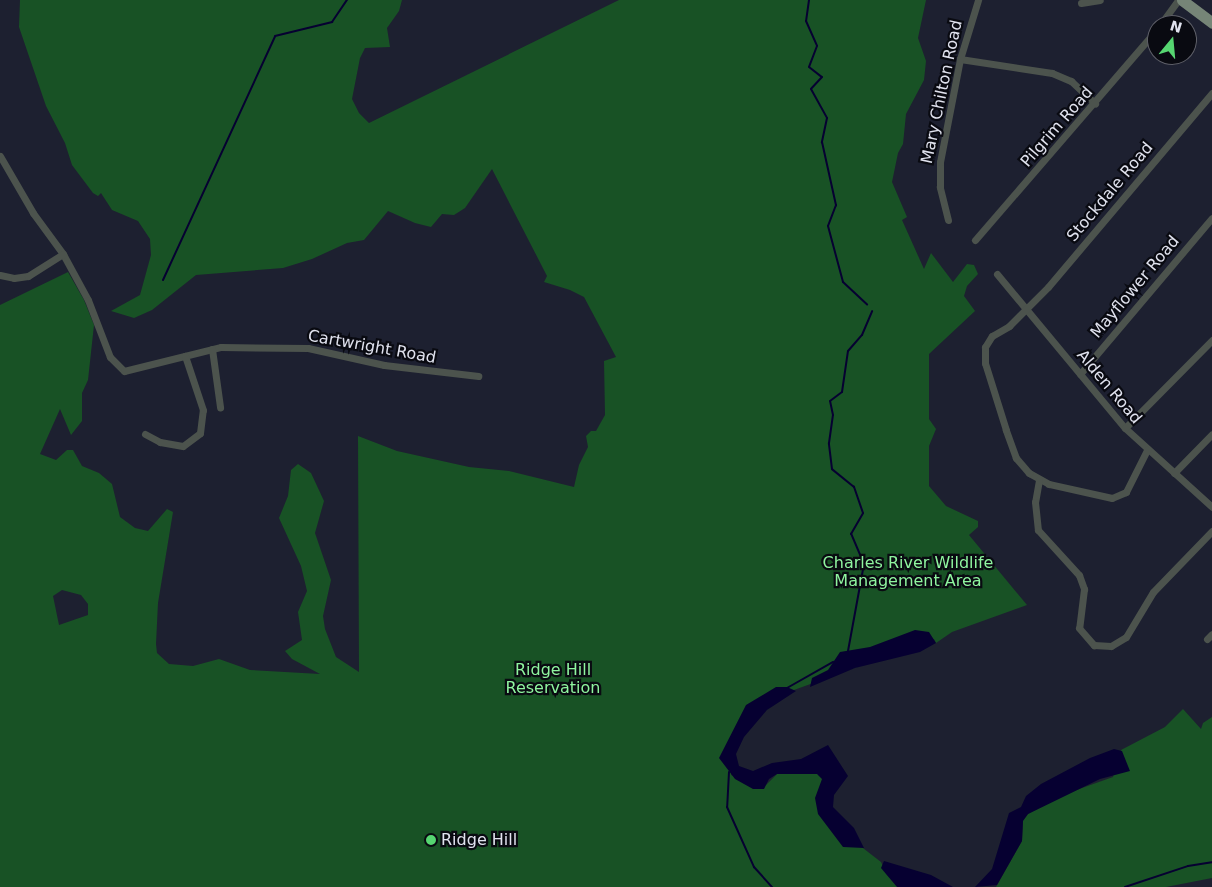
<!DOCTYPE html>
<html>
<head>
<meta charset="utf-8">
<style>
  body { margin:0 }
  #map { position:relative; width:1212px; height:887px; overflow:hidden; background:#1d2030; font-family:"DejaVu Sans",sans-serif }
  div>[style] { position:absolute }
  .green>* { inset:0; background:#185225 }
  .water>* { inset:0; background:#060031 }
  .stream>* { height:2px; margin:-1px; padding:0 1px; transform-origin:1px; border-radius:1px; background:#060031 }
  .minor>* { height:7px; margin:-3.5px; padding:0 3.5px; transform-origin:3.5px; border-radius:3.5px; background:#4c534d }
  .primary>* { height:11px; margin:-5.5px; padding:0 5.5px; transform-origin:5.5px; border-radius:5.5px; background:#768577 }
  .dots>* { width:14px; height:14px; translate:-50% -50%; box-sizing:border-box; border:2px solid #090a11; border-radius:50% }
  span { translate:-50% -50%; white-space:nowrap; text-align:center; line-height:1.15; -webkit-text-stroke:4.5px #090a11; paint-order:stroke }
  .street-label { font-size:16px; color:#e0e2ee }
  .park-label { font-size:16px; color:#8ff59f }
  .poi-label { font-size:16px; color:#e0e2ee }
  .left { translate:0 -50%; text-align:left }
  .north { position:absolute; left:1147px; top:15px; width:50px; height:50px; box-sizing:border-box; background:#090a11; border:1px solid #5f6069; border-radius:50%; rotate:17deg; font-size:14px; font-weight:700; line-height:20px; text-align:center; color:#e0e2ee }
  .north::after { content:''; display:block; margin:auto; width:18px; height:22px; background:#56d671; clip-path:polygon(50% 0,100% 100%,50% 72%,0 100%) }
</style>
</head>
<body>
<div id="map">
  <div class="green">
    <div style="clip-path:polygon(evenodd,20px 0,402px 0,399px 11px,387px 28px,390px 47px,365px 48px,360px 58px,352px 99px,359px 113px,369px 123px,619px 0,926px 0,918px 38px,926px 61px,924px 80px,906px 114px,903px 144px,898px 153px,892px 182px,907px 217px,902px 220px,924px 269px,931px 253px,953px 282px,967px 264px,974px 265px,978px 274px,967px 286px,964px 296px,975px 311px,929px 354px,929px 419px,936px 429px,929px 446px,929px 486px,946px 506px,978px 521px,978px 527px,969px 535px,1027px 605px,952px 632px,936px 643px,934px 639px,794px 690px,741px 729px,731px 775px,766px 785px,777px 774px,819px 772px,825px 778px,817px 800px,844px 847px,859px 845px,881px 862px,887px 875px,902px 887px,0 887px,0 305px,68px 272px,84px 300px,94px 325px,88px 380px,82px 393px,82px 421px,71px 435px,60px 409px,40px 454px,56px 460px,67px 450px,73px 450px,82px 466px,99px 473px,112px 484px,120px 517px,135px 528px,148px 531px,167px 509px,173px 512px,158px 603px,156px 644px,157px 653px,169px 664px,193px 666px,219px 659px,250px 670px,320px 674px,292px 659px,285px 651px,302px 640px,298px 612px,307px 591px,301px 566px,279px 518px,288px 496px,291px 470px,298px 464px,311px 473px,324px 501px,315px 533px,331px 580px,323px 616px,325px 629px,336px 657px,359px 672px,358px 436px,397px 451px,469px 467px,509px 471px,574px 487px,579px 465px,588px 447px,586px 436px,591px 431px,596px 431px,605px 415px,604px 361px,616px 357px,584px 297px,570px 290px,544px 282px,547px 276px,492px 169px,465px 208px,454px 215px,442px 214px,431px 227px,415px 223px,388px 211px,364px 240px,347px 243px,312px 259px,283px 268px,196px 275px,152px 310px,134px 318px,111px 311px,140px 295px,151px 255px,150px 239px,138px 221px,112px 210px,101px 193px,98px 196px,93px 193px,72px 165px,65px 143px,46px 106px,19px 27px,20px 0,62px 590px,81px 595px,88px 604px,88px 615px,59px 625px,53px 596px,62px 590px)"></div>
    <div style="clip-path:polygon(1183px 709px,1201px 729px,1203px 723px,1212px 717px,1212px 878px,1166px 887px,996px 887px,1022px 841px,1023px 820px,1028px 814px,1065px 794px,1113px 777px,1121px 750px,1165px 727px)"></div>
  </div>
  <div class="water">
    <div style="clip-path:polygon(915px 630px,929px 632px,936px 643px,920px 652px,855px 668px,810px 687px,812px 678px,828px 670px,840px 652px,870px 647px)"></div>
    <div style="clip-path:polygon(776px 687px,787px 687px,796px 691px,767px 710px,744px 737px,736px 754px,739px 766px,753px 771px,772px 763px,801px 759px,828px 745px,848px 776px,834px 795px,833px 807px,854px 828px,864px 848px,843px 847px,818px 814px,815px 798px,822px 779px,817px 774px,777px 774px,769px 779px,764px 789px,753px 789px,735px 779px,719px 758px,746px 705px)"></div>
    <div style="clip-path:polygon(1114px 749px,1122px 751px,1130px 771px,1100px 779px,1028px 814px,1023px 821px,1022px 841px,997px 885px,975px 887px,992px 869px,1009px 813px,1021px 807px,1026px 796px,1041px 784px,1090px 758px)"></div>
    <div style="clip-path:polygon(884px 861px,931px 875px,953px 887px,897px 887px,881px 868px)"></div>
  </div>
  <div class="stream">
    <div style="left:809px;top:0;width:21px;rotate:98deg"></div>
    <div style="left:806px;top:21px;width:27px;rotate:66deg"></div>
    <div style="left:817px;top:46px;width:22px;rotate:111deg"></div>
    <div style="left:809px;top:67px;width:16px;rotate:38deg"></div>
    <div style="left:822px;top:77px;width:16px;rotate:133deg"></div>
    <div style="left:811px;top:89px;width:33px;rotate:61deg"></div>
    <div style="left:827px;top:118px;width:25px;rotate:102deg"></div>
    <div style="left:822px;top:142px;width:65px;rotate:77.5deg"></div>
    <div style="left:836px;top:205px;width:22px;rotate:111deg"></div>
    <div style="left:828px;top:226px;width:58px;rotate:75deg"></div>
    <div style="left:843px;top:282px;width:33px;rotate:43deg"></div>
    <div style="left:163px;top:280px;width:268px;rotate:-65.3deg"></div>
    <div style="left:275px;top:36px;width:59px;rotate:-13.8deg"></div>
    <div style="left:332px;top:22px;width:27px;rotate:-56deg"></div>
    <div style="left:848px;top:651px;width:88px;rotate:-79.6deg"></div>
    <div style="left:864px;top:564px;width:33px;rotate:-113deg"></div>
    <div style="left:851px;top:534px;width:24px;rotate:-60deg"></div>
    <div style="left:863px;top:513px;width:28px;rotate:-109deg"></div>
    <div style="left:854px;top:487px;width:28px;rotate:-141deg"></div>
    <div style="left:832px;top:469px;width:26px;rotate:-97deg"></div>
    <div style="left:829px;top:443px;width:28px;rotate:-82deg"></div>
    <div style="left:833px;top:415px;width:14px;rotate:-102deg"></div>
    <div style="left:830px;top:401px;width:15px;rotate:-37deg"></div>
    <div style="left:842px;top:392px;width:41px;rotate:-81.7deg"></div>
    <div style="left:848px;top:351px;width:21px;rotate:-49deg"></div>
    <div style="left:862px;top:335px;width:26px;rotate:-67deg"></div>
    <div style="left:787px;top:688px;width:53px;rotate:-29.5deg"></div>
    <div style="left:729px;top:772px;width:35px;rotate:93deg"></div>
    <div style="left:727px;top:807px;width:66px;rotate:65.8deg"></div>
    <div style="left:754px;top:867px;width:27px;rotate:48deg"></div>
    <div style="left:1125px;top:887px;width:66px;rotate:-18.4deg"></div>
    <div style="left:1188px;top:866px;width:24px;rotate:-9deg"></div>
  </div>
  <div class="minor">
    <div style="left:1081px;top:3px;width:19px;rotate:-9deg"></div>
    <div style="left:1160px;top:25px;width:31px;rotate:-54deg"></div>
    <div style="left:960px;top:59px;width:93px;rotate:8.7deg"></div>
    <div style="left:1052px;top:73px;width:21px;rotate:23deg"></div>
    <div style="left:1071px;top:81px;width:33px;rotate:43deg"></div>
    <div style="left:0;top:156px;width:66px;rotate:59.9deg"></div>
    <div style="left:33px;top:213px;width:51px;rotate:53.8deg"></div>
    <div style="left:63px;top:254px;width:52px;rotate:61.5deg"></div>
    <div style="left:88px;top:300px;width:61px;rotate:68.9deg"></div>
    <div style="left:110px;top:357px;width:20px;rotate:45deg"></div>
    <div style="left:124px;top:371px;width:100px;rotate:-13.9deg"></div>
    <div style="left:221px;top:347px;width:87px;rotate:0.7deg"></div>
    <div style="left:308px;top:348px;width:78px;rotate:12.6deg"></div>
    <div style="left:384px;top:365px;width:95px;rotate:6.7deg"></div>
    <div style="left:948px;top:220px;width:34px;rotate:-104deg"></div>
    <div style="left:940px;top:187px;width:25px;rotate:-90deg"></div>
    <div style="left:940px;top:162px;width:105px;rotate:-79deg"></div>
    <div style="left:960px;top:59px;width:62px;rotate:-73deg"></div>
    <div style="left:975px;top:240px;width:279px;rotate:-49.2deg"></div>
    <div style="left:997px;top:274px;width:200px;rotate:50.3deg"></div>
    <div style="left:1125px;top:428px;width:118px;rotate:42.2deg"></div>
    <div style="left:0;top:275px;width:14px;rotate:12deg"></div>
    <div style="left:14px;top:278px;width:14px;rotate:-8deg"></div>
    <div style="left:28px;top:276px;width:41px;rotate:-32.2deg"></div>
    <div style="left:212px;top:349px;width:59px;rotate:82.1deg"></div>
    <div style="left:1080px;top:374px;width:204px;rotate:-49.8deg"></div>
    <div style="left:1125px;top:428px;width:124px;rotate:-45.3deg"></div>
    <div style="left:145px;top:434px;width:17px;rotate:28deg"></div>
    <div style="left:160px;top:442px;width:23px;rotate:10deg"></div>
    <div style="left:183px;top:446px;width:21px;rotate:-37deg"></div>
    <div style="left:200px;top:433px;width:23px;rotate:-83deg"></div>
    <div style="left:203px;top:410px;width:57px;rotate:-108.4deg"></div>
    <div style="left:1147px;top:450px;width:47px;rotate:116.6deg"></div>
    <div style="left:1126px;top:492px;width:15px;rotate:157deg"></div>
    <div style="left:1112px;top:498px;width:65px;rotate:-167.5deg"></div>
    <div style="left:1049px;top:484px;width:23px;rotate:-151deg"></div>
    <div style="left:1029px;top:473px;width:20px;rotate:-131deg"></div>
    <div style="left:1016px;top:458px;width:30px;rotate:-110deg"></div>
    <div style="left:1006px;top:430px;width:70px;rotate:-107.4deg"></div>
    <div style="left:985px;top:363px;width:16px;rotate:-90deg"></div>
    <div style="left:985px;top:347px;width:13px;rotate:-58deg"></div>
    <div style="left:992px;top:336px;width:20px;rotate:-30deg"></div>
    <div style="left:1009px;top:326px;width:55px;rotate:-45deg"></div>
    <div style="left:1048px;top:287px;width:254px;rotate:-49.8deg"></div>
    <div style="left:1174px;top:473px;width:54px;rotate:-45.7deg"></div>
    <div style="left:1039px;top:480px;width:22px;rotate:100deg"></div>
    <div style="left:1035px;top:502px;width:28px;rotate:84deg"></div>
    <div style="left:1038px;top:530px;width:61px;rotate:47.7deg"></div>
    <div style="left:1079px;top:575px;width:15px;rotate:70deg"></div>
    <div style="left:1084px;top:589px;width:39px;rotate:97deg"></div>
    <div style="left:1079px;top:628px;width:23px;rotate:49deg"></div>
    <div style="left:1094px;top:645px;width:17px;rotate:3deg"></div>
    <div style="left:1111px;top:646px;width:17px;rotate:-31deg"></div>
    <div style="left:1126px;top:637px;width:52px;rotate:-59deg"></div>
    <div style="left:1153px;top:592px;width:85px;rotate:-46deg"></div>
    <div style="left:1207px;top:639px;width:7px;rotate:-45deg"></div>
  </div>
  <div class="primary">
    <div style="left:1182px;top:0;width:38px;rotate:37deg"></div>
  </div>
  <div class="dots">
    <div style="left:431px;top:840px;background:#56d671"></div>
  </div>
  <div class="street-label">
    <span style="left:942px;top:92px;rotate:-78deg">Mary Chilton Road</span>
    <span style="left:1057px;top:127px;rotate:-49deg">Pilgrim Road</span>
    <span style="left:1110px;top:192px;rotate:-50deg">Stockdale Road</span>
    <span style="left:1135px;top:287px;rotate:-50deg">Mayflower Road</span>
    <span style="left:372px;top:347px;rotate:10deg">Cartwright Road</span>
    <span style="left:1109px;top:387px;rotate:50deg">Alden Road</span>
  </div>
  <div class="park-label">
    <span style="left:908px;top:572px">Charles River Wildlife<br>Management Area</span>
    <span style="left:553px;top:679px">Ridge Hill<br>Reservation</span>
  </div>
  <div class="poi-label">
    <span class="left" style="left:441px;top:840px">Ridge Hill</span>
  </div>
  <div class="north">N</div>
</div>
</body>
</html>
